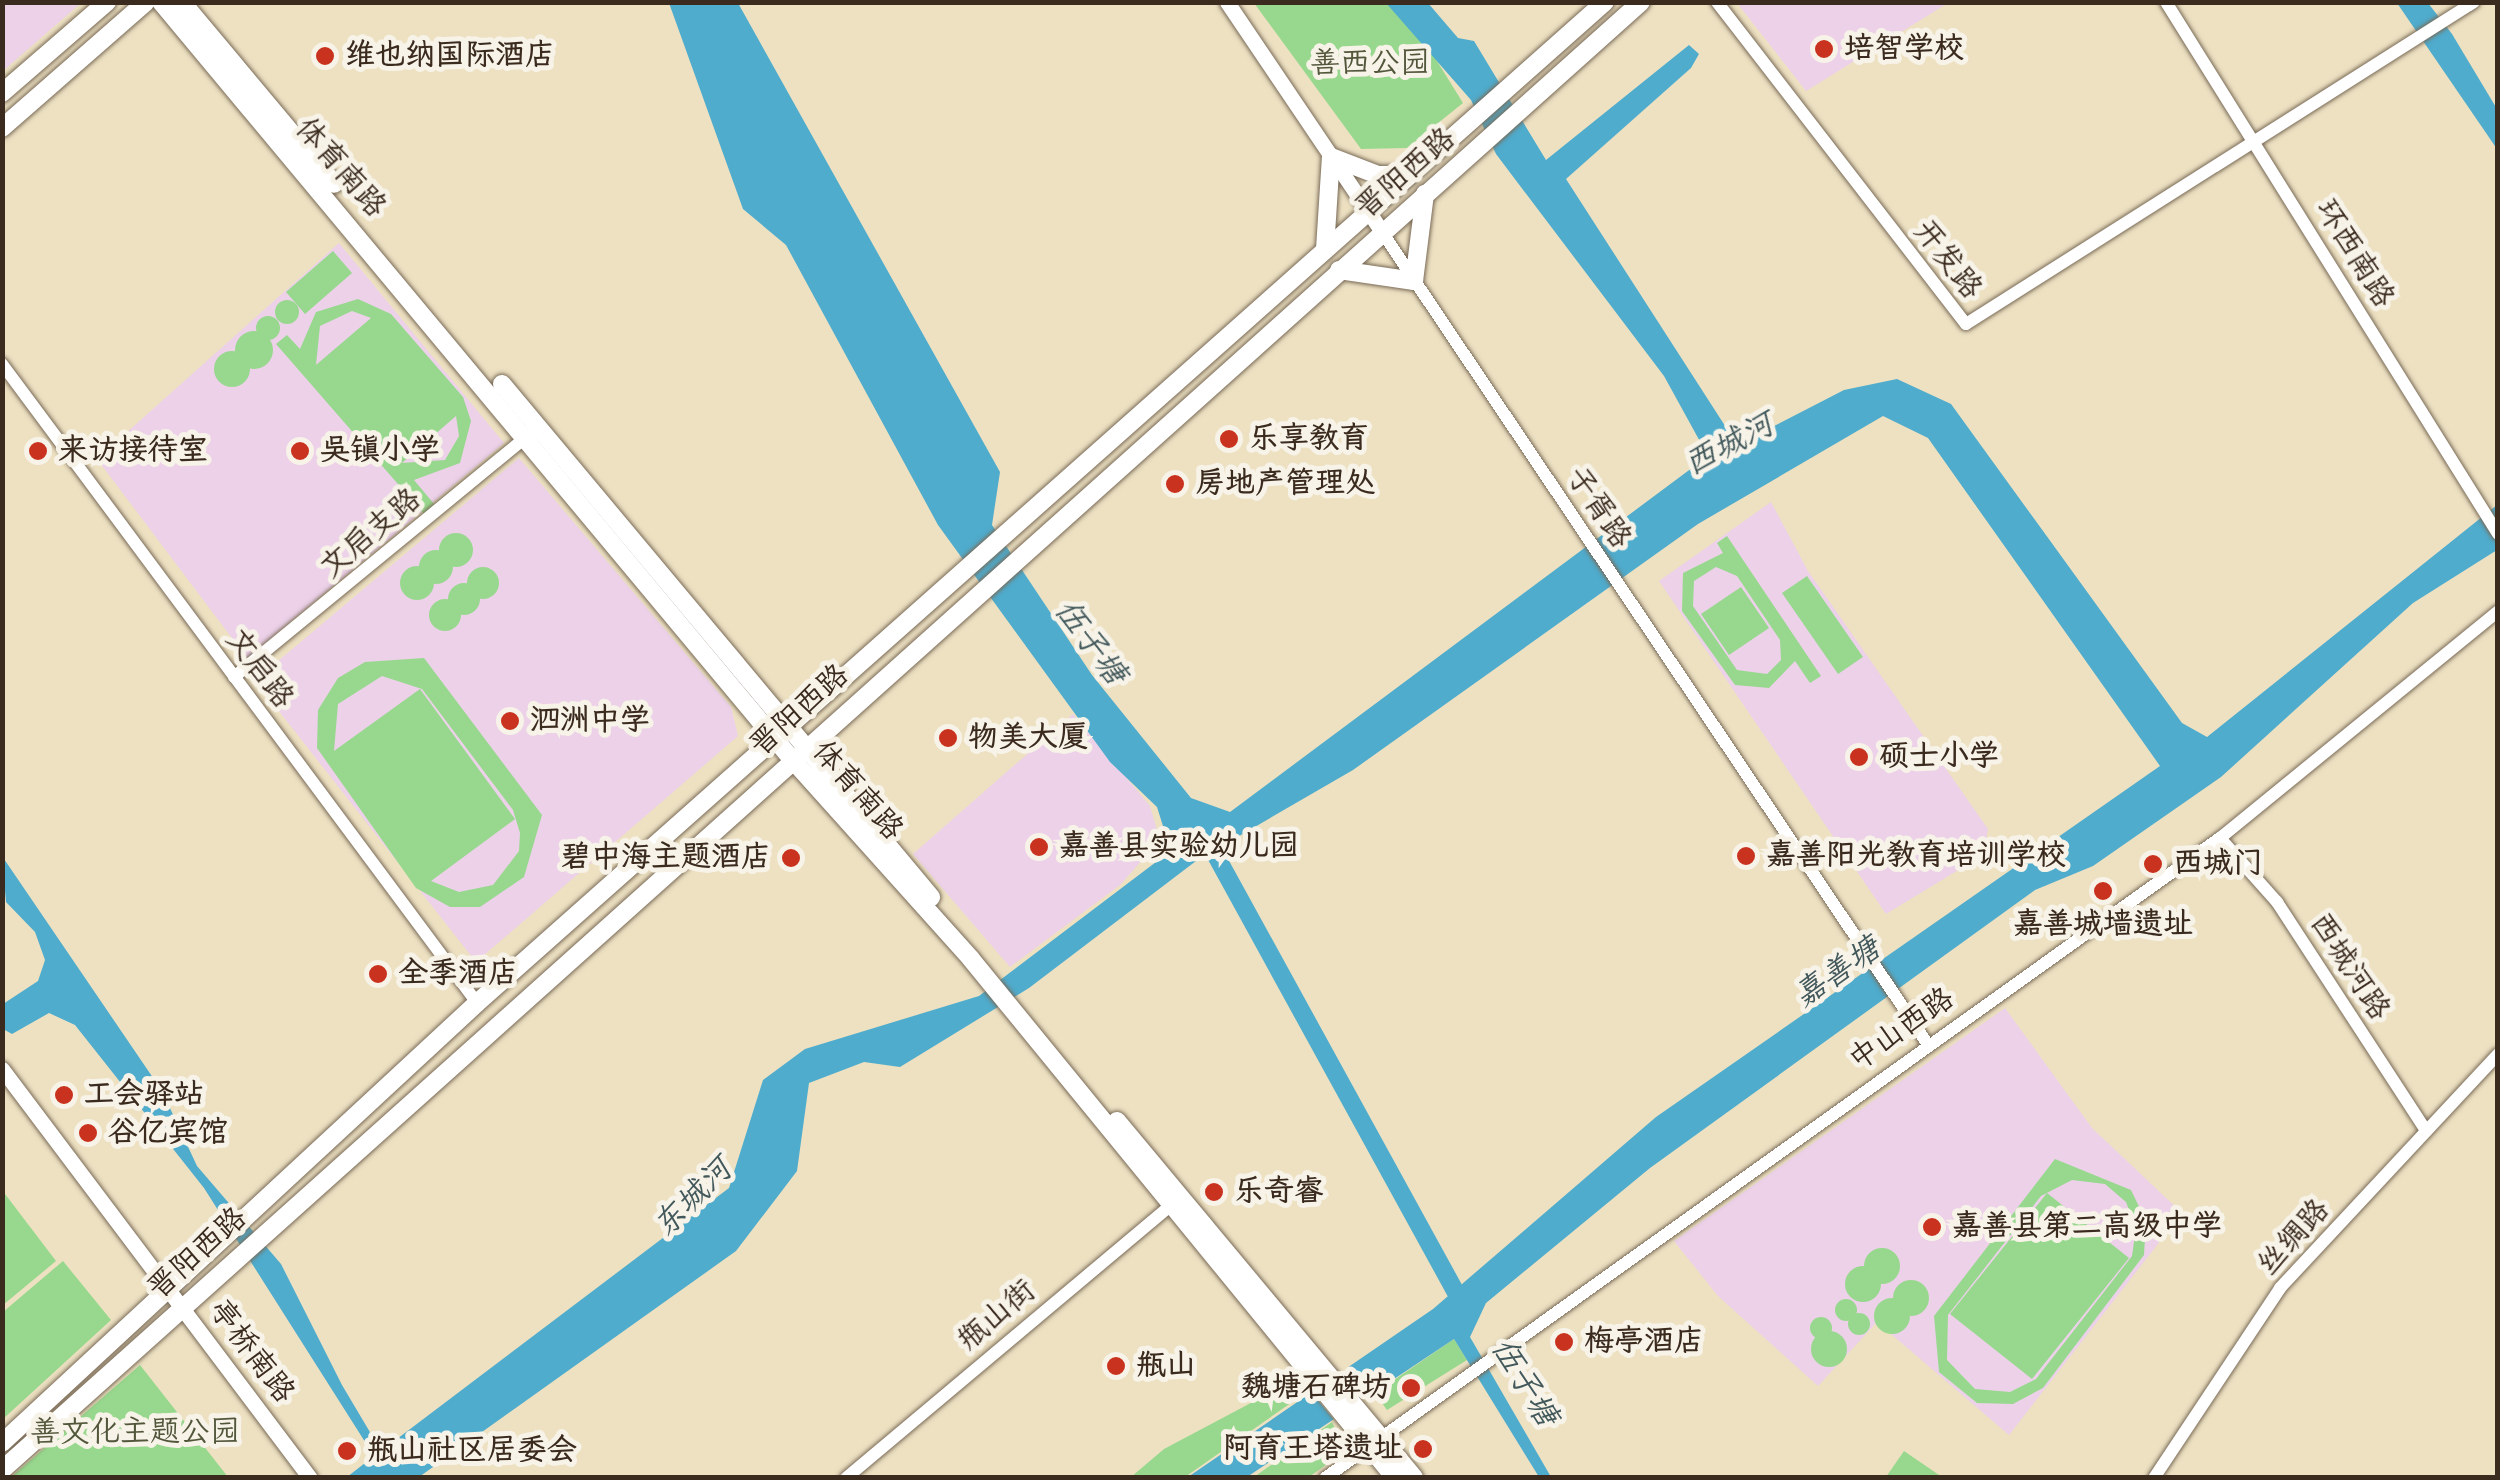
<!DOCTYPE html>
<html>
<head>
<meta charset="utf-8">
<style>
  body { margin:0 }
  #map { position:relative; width:2500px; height:1480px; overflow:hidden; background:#ede1c2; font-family:Kalam,"LXGW WenKai TC",sans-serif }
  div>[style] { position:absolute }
  .built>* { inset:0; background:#ecd1e9 }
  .green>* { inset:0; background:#98d88e }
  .round { border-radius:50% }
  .water>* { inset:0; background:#4faccd }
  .pier>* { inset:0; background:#ede1c2 }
  .river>* { height:18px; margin:-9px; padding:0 9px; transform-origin:9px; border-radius:9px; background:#4faccd }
  .roads { filter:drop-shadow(0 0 2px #796a57) drop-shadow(0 0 2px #796a57) }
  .minor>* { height:12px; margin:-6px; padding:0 6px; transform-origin:6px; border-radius:6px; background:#fff }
  .tertiary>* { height:15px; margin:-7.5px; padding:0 7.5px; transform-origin:7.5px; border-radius:7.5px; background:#fff }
  .secondary>* { height:18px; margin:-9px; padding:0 9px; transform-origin:9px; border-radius:9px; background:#fff }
  .dots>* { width:28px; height:28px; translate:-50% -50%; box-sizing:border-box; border:5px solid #f7f3e8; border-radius:50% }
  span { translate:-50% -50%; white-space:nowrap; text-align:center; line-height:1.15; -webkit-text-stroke:10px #f7f3e8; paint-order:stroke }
  .poi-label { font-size:30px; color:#3b2a1e; font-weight:700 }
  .left { translate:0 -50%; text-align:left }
  .right { translate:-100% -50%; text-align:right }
  .park-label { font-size:30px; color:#52563a }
  .street-label { font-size:30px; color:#3b2a1e }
  .water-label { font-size:32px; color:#42585b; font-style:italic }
  .frame { position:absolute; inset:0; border:5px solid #3b2a1e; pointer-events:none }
</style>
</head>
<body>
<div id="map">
  <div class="built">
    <div style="clip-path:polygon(3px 2px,81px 2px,81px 3px,3px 71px)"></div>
    <div style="clip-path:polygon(1737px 3px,1948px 3px,1806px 91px)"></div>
    <div style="clip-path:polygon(339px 243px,504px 443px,247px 658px,97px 459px)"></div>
    <div style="clip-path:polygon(519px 458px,731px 707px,738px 736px,476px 962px,267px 696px,265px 672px)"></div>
    <div style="clip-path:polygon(1771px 502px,1808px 571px,1988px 829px,1983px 855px,1886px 914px,1659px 581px)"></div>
    <div style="clip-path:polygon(1073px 714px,1150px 806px,1160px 840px,1120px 885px,1010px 967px,913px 854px)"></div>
    <div style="clip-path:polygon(2005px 1008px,2092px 1128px,2182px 1213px,2009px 1435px,1877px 1322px,1818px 1386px,1718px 1296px,1674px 1241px)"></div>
  </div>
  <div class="green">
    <div style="clip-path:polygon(1254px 3px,1401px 3px,1463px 103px,1407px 148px,1361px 149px)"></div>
    <div style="clip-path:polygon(333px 251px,352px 273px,305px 314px,286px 292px)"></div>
    <div style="clip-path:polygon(evenodd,358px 299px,391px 314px,463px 397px,471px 421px,460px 463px,414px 480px,434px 504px,424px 514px,276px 344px,287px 335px,300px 349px,316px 312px,358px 299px,352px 311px,371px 318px,316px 365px,320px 326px,352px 311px,358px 299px,456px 416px,459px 436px,445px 460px,402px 463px,456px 416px)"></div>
    <div class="round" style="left:275px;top:300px;width:24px;height:24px"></div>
    <div class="round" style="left:256px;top:316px;width:24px;height:24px"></div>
    <div class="round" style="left:235px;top:331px;width:38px;height:38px"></div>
    <div class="round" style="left:214px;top:351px;width:36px;height:36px"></div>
    <div class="round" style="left:439px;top:533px;width:34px;height:34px"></div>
    <div style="clip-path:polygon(evenodd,1727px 536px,1821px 676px,1810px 683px,1795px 661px,1769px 688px,1735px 685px,1682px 611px,1683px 573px,1723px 553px,1717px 543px,1727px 536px,1716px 567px,1737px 576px,1780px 640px,1781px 660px,1767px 674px,1737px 670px,1693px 606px,1694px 581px,1716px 567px)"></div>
    <div class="round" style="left:419px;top:550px;width:34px;height:34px"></div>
    <div class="round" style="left:400px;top:566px;width:34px;height:34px"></div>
    <div class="round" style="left:467px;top:567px;width:32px;height:32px"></div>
    <div style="clip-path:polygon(1807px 576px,1863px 657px,1838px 674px,1782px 593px)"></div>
    <div class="round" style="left:448px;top:583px;width:32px;height:32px"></div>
    <div style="clip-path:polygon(1741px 587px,1769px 628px,1729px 655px,1701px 614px)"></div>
    <div class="round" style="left:429px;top:599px;width:32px;height:32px"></div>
    <div style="clip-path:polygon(evenodd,424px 658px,542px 815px,524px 877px,480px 907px,450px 907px,416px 888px,317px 748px,318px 710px,338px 678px,365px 662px,424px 658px,382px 676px,422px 689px,513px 810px,520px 833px,519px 851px,493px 885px,459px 892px,431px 881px,515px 819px,420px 689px,334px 751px,338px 704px,382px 676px)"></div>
    <div style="clip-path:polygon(evenodd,2055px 1159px,2131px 1190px,2146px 1221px,2144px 1255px,2043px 1388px,2013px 1404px,1977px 1403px,1939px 1372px,1934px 1316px,2055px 1159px,2072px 1180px,2105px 1184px,2126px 1202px,2136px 1228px,2132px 1256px,2036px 1379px,2010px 1392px,1975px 1389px,1947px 1360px,1948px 1315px,2041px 1196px,2072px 1180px)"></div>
    <div style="clip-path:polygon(2px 1190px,56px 1261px,3px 1305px,2px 1305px)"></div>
    <div style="clip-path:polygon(2047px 1193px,2129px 1258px,2032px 1379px,1950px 1314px)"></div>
    <div class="round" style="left:1864px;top:1248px;width:36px;height:36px"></div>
    <div style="clip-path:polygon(63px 1261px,111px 1320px,3px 1419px,3px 1312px)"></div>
    <div class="round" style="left:1845px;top:1266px;width:36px;height:36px"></div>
    <div class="round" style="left:1893px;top:1280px;width:36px;height:36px"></div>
    <div class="round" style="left:1874px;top:1298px;width:36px;height:36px"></div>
    <div class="round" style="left:1835px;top:1299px;width:22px;height:22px"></div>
    <div class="round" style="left:1848px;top:1313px;width:22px;height:22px"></div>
    <div class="round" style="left:1810px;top:1317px;width:22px;height:22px"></div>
    <div class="round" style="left:1811px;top:1331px;width:36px;height:36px"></div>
    <div style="clip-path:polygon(1454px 1339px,1467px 1360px,1387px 1410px,1375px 1393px)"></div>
    <div style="clip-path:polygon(140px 1365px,228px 1477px,11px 1477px)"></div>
    <div style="clip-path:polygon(1296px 1379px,1308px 1391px,1185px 1477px,1131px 1477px,1164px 1449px)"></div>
    <div style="clip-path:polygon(1332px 1422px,1345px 1451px,1309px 1477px,1254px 1477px)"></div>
    <div style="clip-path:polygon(1904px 1451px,1942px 1477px,1886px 1477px)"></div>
  </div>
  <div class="water">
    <div style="clip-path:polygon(669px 3px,738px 3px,1000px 472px,992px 525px,1092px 675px,1191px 798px,1230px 812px,1708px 456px,1664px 376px,1496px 154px,1471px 100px,1386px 3px,1428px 3px,1458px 38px,1474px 41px,1546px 160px,1689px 45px,1699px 54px,1691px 68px,1566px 179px,1729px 432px,1739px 444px,1844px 390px,1897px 379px,1951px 404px,2182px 723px,2207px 737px,2497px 505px,2497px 550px,2413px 603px,2221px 777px,2093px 866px,2035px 890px,1650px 1168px,1486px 1303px,1470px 1337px,1551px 1477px,1539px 1477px,1454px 1339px,1247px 1477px,1188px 1477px,1433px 1309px,1656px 1117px,2160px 766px,1928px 438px,1883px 416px,1698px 524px,1353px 770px,1196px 861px,1029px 988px,900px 1067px,864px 1062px,809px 1083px,797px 1171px,736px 1251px,419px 1477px,347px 1477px,374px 1456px,204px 1188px,75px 1025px,49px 1013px,12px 1034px,3px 1029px,3px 1004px,38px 981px,45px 960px,35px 932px,6px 902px,2px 856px,162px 1091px,197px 1166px,281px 1264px,342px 1385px,377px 1444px,389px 1445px,729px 1188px,763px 1080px,805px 1049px,979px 996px,1156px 862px,1168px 842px,1157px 807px,1110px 762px,938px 525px,786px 245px,743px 209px)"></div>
    <div style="clip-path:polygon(2397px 3px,2428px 3px,2452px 34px,2497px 109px,2497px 149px)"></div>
  </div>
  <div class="pier">
    <div style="clip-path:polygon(1344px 1363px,1373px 1397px,1336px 1422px,1307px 1387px)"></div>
  </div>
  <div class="river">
    <div style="left:1203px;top:832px;width:544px;rotate:61.22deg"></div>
  </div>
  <div class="roads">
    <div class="minor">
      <div style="left:1717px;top:2px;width:407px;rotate:52.3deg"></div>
      <div style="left:1966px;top:324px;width:601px;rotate:-32.37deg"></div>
      <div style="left:2166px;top:2px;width:627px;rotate:58.03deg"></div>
      <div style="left:1382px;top:232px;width:977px;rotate:56.1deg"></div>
      <div style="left:2px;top:364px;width:796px;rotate:53.37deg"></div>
      <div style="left:234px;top:677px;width:383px;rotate:-39.4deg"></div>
      <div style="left:2220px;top:838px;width:86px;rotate:48.3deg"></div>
      <div style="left:2277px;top:902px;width:273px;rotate:56.9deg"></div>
      <div style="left:846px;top:1478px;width:432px;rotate:-40deg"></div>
      <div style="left:1325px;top:1478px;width:1100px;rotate:-35.57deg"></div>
      <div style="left:2220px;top:838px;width:359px;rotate:-39.2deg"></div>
      <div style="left:2154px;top:1478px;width:228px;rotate:-56.4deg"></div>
      <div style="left:2280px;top:1288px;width:320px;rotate:-47deg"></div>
    </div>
    <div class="tertiary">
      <div style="left:1227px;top:2px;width:277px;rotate:56deg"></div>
      <div style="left:2px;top:1069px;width:512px;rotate:53.02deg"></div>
    </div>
    <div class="secondary">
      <div style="left:161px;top:2px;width:983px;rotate:50.2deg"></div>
      <div style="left:790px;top:757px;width:271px;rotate:48.1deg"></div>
      <div style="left:971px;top:959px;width:670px;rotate:50.75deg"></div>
      <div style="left:182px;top:2px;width:237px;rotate:50.1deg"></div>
      <div style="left:2px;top:93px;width:139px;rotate:-40.9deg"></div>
      <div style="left:2px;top:128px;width:191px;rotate:-41.2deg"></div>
      <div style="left:1325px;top:249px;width:92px;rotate:-86.3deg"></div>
      <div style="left:1331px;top:157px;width:50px;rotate:21deg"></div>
      <div style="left:1378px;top:175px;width:32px"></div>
      <div style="left:1339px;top:270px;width:76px;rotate:8.3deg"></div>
      <div style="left:1414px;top:281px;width:88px;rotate:-82.8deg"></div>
      <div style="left:502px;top:384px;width:669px;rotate:50.1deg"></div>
      <div style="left:1117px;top:1121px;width:464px;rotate:50.2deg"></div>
      <div style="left:2px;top:1443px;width:647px;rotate:-42.81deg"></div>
      <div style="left:477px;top:1003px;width:1508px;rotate:-41.59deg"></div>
      <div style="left:2px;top:1470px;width:2200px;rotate:-41.85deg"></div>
    </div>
  </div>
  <div class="dots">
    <div style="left:1824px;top:49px;background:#c8321e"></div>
    <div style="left:325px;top:56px;background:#c8321e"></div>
    <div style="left:1229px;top:439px;background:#c8321e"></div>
    <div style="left:38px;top:451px;background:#c8321e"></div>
    <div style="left:300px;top:451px;background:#c8321e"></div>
    <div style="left:1175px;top:484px;background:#c8321e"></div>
    <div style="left:510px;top:721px;background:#c8321e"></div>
    <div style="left:948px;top:738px;background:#c8321e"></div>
    <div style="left:1859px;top:757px;background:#c8321e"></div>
    <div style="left:1039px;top:847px;background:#c8321e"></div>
    <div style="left:1746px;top:856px;background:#c8321e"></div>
    <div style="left:791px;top:858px;background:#c8321e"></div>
    <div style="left:2153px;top:864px;background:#c8321e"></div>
    <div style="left:2103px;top:891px;background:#c8321e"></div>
    <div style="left:378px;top:974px;background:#c8321e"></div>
    <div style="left:64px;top:1095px;background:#c8321e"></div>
    <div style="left:88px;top:1133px;background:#c8321e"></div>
    <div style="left:1214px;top:1192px;background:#c8321e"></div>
    <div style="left:1932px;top:1227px;background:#c8321e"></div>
    <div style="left:1564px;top:1342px;background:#c8321e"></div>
    <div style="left:1116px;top:1366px;background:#c8321e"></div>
    <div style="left:1411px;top:1388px;background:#c8321e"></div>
    <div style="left:1423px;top:1449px;background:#c8321e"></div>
    <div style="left:347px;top:1451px;background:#c8321e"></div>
  </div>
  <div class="poi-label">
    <span class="left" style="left:1844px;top:49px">培智学校</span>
    <span class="left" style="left:345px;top:56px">维也纳国际酒店</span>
    <span class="left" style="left:1249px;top:439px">乐享教育</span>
    <span class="left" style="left:58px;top:451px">来访接待室</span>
    <span class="left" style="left:320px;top:451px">吴镇小学</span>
    <span class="left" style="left:1195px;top:484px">房地产管理处</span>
    <span class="left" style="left:530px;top:721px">泗洲中学</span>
    <span class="left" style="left:968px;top:738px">物美大厦</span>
    <span class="left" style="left:1879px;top:757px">硕士小学</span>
    <span class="left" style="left:1059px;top:847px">嘉善县实验幼儿园</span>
    <span class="left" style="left:1766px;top:856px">嘉善阳光教育培训学校</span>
    <span class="right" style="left:771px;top:858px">碧中海主题酒店</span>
    <span class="left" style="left:2173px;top:864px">西城门</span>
    <span style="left:2103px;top:925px">嘉善城墙遗址</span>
    <span class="left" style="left:398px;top:974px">全季酒店</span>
    <span class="left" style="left:84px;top:1095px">工会驿站</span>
    <span class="left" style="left:108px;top:1133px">谷亿宾馆</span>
    <span class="left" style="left:1234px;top:1192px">乐奇睿</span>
    <span class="left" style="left:1952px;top:1227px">嘉善县第二高级中学</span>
    <span class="left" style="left:1584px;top:1342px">梅亭酒店</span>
    <span class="left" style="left:1136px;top:1366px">瓶山</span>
    <span class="right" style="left:1391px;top:1388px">魏塘石碑坊</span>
    <span class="right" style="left:1403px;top:1449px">阿育王塔遗址</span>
    <span class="left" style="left:367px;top:1451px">瓶山社区居委会</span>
  </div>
  <div class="park-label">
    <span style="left:1370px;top:64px">善西公园</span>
    <span style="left:135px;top:1433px">善文化主题公园</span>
  </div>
  <div class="street-label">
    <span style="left:340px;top:168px;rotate:49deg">体育南路</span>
    <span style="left:1406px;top:174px;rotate:-41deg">晋阳西路</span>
    <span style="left:2354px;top:254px;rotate:58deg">环西南路</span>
    <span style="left:1947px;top:260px;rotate:52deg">开发路</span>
    <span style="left:1598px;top:508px;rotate:56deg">子胥路</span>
    <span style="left:371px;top:534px;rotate:-40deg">文启支路</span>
    <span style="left:259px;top:669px;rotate:53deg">文启路</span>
    <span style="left:800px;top:711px;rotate:-42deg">晋阳西路</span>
    <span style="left:857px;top:791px;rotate:49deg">体育南路</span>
    <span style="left:2349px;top:967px;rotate:57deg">西城河路</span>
    <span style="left:1902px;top:1030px;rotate:-35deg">中山西路</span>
    <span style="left:2294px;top:1238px;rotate:-48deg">丝绸路</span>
    <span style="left:198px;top:1254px;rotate:-42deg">晋阳西路</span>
    <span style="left:997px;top:1316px;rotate:-40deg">甁山街</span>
    <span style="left:251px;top:1352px;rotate:53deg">亭桥南路</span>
  </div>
  <div class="water-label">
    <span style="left:1730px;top:446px;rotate:-28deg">西城河</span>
    <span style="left:1089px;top:643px;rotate:54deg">伍子塘</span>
    <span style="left:1838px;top:974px;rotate:-34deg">嘉善塘</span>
    <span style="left:694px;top:1199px;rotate:-45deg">东城河</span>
    <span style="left:1523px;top:1383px;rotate:59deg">伍子塘</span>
  </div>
  <div class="frame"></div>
</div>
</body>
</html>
